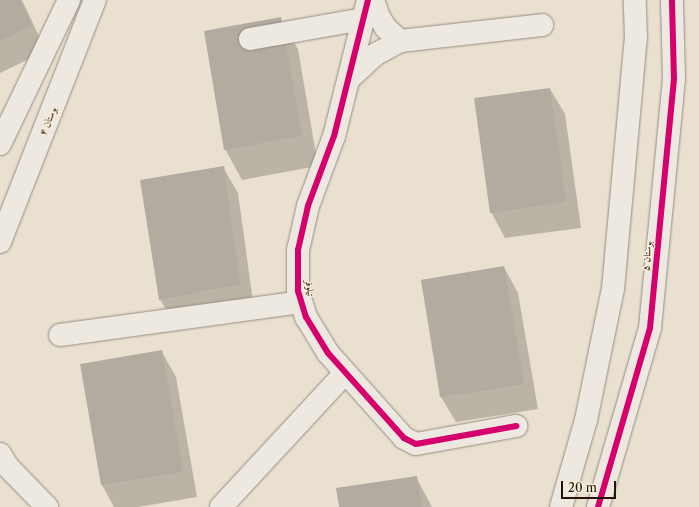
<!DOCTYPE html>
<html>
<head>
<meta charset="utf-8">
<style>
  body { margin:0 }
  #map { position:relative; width:699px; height:507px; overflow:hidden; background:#eae0d0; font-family:"Libre Caslon Text",Amiri,serif }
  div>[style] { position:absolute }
  .shadow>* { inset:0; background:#0003 }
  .building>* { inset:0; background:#b2aba0 }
  .roads { filter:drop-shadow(0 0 1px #958d82) drop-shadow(0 0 1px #958d82) }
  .minor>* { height:22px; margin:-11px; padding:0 11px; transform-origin:11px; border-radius:11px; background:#ede8e0 }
  .cycleway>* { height:6px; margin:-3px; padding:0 3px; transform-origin:3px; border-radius:3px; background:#d6006c }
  span { translate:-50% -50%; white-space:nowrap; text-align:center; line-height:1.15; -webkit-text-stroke:3px #f8edd9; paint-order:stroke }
  .street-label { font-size:10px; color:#261409 }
  .scale { position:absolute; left:561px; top:481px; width:55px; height:18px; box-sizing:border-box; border:2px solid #261409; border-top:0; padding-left:5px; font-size:12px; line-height:14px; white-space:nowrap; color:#261409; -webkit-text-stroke:3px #f8edd9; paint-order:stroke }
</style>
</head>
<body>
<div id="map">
  <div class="shadow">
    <div style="clip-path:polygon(0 0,22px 0,46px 51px,0 73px)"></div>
    <div style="clip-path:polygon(280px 19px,298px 49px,318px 166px,242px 180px,225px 149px)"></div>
    <div style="clip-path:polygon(550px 89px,565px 114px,581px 228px,505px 238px,491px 212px)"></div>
    <div style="clip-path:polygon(223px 167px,238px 193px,254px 309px,175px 325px,160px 299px)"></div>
    <div style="clip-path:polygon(504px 267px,518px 293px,538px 409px,456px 422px,441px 397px,422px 280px)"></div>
    <div style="clip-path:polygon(162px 352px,176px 377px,197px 497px,138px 507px,114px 507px,102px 485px,81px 365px)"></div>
    <div style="clip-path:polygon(416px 477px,432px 507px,340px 507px)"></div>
  </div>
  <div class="building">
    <div style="clip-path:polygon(0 0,20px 0,32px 25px,0 41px)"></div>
    <div style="clip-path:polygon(281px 17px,302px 136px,224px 150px,204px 31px)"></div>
    <div style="clip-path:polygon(550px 88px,566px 202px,490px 213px,474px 98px)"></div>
    <div style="clip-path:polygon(224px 166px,240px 284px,159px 300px,140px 180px)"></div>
    <div style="clip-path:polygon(504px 266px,524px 384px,440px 397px,421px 280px)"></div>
    <div style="clip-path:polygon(162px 350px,183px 472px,101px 485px,80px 364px)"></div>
    <div style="clip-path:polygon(417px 476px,422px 507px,339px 507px,336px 488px)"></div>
  </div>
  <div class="roads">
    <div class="minor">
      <div style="left:368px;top:0;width:140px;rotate:104deg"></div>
      <div style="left:334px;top:136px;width:75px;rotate:110.4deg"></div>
      <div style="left:308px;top:206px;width:45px;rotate:102.8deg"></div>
      <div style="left:298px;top:250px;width:41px;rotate:90deg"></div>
      <div style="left:298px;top:291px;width:27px;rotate:73deg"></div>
      <div style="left:306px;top:317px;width:42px;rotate:58.6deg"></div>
      <div style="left:328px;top:353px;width:114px;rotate:48.2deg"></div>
      <div style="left:404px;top:438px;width:13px;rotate:27deg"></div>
      <div style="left:416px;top:444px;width:102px;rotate:-10.2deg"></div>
      <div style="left:373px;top:0;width:18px;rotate:71deg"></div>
      <div style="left:379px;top:17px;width:13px;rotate:58deg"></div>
      <div style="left:386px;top:28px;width:19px;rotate:43deg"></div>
      <div style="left:250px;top:39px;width:115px;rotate:-10deg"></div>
      <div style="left:349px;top:79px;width:37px;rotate:-43deg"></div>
      <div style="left:376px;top:54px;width:27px;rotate:-28deg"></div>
      <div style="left:400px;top:41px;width:143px;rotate:-6.4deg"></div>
      <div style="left:0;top:144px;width:160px;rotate:-64.4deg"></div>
      <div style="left:0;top:242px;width:260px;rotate:-68.6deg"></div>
      <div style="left:60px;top:335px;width:243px;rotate:-7.8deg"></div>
      <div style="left:0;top:454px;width:15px;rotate:58deg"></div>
      <div style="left:8px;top:467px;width:56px;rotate:45.7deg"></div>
      <div style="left:221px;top:507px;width:183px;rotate:-47.2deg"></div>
      <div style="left:561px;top:507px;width:91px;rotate:-74deg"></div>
      <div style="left:586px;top:420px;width:134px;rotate:-78.4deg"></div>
      <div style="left:613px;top:289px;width:252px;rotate:-84.8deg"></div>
      <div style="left:636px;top:38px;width:38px;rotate:-92deg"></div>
      <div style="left:598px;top:507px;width:186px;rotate:-73.8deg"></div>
      <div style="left:650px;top:328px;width:250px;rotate:-84.5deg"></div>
      <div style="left:674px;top:79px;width:79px;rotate:-91.5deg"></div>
    </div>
  </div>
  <div class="cycleway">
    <div style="left:368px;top:0;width:140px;rotate:104deg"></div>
    <div style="left:334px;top:136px;width:75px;rotate:110.4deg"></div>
    <div style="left:308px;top:206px;width:45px;rotate:102.8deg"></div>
    <div style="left:298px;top:250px;width:41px;rotate:90deg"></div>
    <div style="left:298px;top:291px;width:27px;rotate:73deg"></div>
    <div style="left:306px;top:317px;width:42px;rotate:58.6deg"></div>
    <div style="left:328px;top:353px;width:114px;rotate:48.2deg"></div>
    <div style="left:404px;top:438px;width:13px;rotate:27deg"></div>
    <div style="left:416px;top:444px;width:102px;rotate:-10.2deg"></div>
    <div style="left:598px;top:507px;width:186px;rotate:-73.8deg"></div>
    <div style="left:650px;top:328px;width:250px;rotate:-84.5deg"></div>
    <div style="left:674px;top:79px;width:79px;rotate:-91.5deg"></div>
  </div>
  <div class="street-label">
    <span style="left:48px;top:121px;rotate:-69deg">بوستان ۴</span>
    <span style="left:647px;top:256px;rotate:-85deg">بوستان ۵</span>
    <span style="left:310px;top:288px;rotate:82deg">نیلوفر</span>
  </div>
  <div class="scale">20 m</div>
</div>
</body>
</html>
